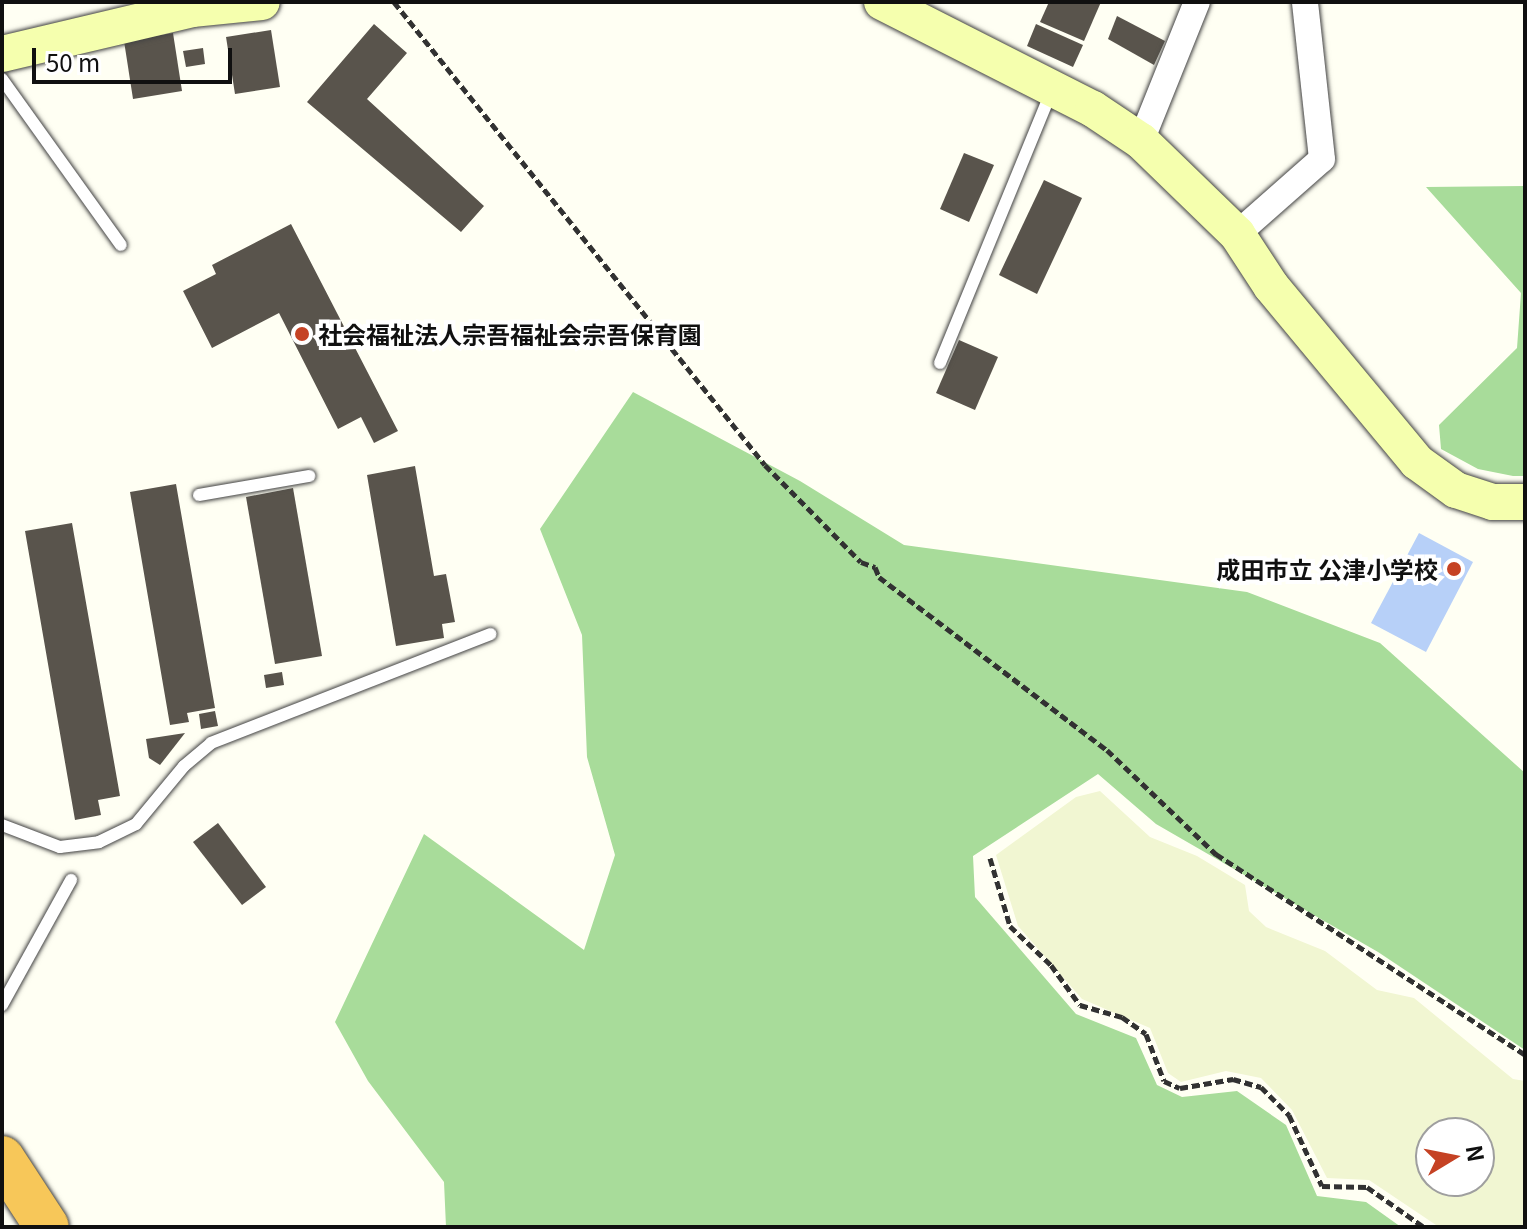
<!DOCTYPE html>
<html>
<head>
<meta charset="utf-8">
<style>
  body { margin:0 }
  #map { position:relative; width:1527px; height:1229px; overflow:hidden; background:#fffff3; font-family:Georgia,"Noto Sans JP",serif }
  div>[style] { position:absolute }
  .farmland>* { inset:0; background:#f1f6d2 }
  .forest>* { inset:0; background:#a8dc9a }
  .water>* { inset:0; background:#b7d0f8 }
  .building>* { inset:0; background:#59544c }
  .path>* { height:5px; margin-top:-2.5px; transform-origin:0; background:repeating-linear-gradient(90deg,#323232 0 8px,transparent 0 12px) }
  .roads { filter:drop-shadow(0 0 2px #434343) drop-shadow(0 0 2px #434343) }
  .lane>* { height:12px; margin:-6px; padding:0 6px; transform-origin:6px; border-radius:6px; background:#fff }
  .street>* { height:26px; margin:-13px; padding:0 13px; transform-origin:13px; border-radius:13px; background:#fff }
  .secondary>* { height:36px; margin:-18px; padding:0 18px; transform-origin:18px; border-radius:18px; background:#f5ffae }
  .highway>* { height:44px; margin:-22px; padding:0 22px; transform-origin:22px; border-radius:22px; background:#f7c759 }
  .dots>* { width:22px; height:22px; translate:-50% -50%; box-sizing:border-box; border:4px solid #fff; border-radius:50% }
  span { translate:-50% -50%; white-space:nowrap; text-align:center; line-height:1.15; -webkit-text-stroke:8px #fff; paint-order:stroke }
  .poi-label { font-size:24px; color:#101010; font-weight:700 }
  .left { translate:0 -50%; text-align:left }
  .right { translate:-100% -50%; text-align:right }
  .frame { position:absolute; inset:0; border:4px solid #101010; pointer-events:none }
  .north { position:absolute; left:1415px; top:1117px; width:80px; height:80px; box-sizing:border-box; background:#fff; border:2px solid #9f9f9f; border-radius:50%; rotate:80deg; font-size:22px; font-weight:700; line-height:32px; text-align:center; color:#101010 }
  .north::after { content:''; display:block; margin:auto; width:28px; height:36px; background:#c54224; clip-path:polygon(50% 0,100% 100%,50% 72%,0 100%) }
  .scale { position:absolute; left:32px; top:48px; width:200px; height:36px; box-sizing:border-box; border:4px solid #101010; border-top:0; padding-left:10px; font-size:24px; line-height:28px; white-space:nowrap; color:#101010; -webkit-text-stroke:6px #fff; paint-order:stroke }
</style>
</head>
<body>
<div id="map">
  <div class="farmland">
    <div style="clip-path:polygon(evenodd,1100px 791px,1150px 837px,1197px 856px,1245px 885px,1249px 911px,1266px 927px,1325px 951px,1377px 990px,1414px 998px,1513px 1079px,1525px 1081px,1525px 1227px,1439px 1227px,1369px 1180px,1327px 1178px,1292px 1110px,1261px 1078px,1226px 1071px,1181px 1082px,1168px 1073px,1150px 1028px,1082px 999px,1018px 926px,996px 855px,1076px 797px,1100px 791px,1431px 1133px,1479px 1133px,1479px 1181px,1431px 1181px,1431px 1133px)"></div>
  </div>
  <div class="forest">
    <div style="clip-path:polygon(1525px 186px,1525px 476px,1513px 476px,1478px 469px,1441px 449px,1439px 425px,1517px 348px,1521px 293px,1426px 187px)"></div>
    <div style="clip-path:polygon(633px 392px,800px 481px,904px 545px,1247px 592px,1380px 643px,1525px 773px,1525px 1050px,1378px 952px,1156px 824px,1098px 774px,973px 856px,975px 897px,1076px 1014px,1136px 1038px,1157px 1085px,1182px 1097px,1237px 1091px,1286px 1125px,1317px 1196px,1366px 1202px,1401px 1227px,446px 1227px,444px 1182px,368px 1081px,335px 1022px,424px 834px,584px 950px,615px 855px,587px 757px,582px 635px,540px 529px)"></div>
  </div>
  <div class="water">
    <div style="clip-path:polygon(1419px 533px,1473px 562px,1426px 652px,1371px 623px)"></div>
  </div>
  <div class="building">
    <div style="clip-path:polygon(1049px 2px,1101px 2px,1084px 41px,1040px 22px)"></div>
    <div style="clip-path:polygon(1117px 16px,1165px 41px,1154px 65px,1108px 39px)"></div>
    <div style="clip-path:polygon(374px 24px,407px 53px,367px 99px,484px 206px,461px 232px,307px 102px)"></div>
    <div style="clip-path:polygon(1036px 24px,1083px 45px,1073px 67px,1027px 46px)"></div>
    <div style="clip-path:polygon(271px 30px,280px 87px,235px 94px,226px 37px)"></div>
    <div style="clip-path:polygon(173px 33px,182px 91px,133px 99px,124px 41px)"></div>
    <div style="clip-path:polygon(203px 48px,205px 64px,186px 67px,183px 51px)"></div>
    <div style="clip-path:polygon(964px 153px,994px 165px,969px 222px,940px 209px)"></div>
    <div style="clip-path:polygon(1044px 180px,1082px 198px,1037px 294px,999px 275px)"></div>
    <div style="clip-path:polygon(291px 224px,398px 431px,374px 443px,361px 417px,338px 429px,279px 313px,212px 348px,183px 291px,216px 274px,212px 265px)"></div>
    <div style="clip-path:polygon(959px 340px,998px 357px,975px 410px,936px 393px)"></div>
    <div style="clip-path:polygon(415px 466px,434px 576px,446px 574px,455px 622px,442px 624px,444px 638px,396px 646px,367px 475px)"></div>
    <div style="clip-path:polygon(176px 484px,215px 708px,187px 713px,189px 722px,170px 725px,130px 492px)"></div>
    <div style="clip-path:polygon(293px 488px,322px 656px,275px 664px,246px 497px)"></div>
    <div style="clip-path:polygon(72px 523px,120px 796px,98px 800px,101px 815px,75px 820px,25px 531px)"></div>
    <div style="clip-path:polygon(282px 672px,284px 685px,266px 688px,264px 675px)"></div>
    <div style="clip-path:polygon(215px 711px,218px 726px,201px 729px,199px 714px)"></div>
    <div style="clip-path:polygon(185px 733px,160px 765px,149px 758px,146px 739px)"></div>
    <div style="clip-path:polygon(218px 823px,266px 887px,242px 905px,193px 842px)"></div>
  </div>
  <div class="path">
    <div style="left:394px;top:2px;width:593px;rotate:51.29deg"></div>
    <div style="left:765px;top:465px;width:136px;rotate:45.3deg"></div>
    <div style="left:861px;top:562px;width:15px;rotate:20deg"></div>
    <div style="left:875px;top:567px;width:11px;rotate:68deg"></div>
    <div style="left:879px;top:577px;width:286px;rotate:37.2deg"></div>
    <div style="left:1107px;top:750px;width:151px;rotate:43.7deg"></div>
    <div style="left:1216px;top:854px;width:369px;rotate:33deg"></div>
    <div style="left:990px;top:858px;width:71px;rotate:73.6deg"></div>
    <div style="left:1010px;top:926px;width:57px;rotate:43.6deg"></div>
    <div style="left:1051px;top:965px;width:49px;rotate:54.1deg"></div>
    <div style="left:1080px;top:1005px;width:44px;rotate:15.9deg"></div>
    <div style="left:1122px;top:1017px;width:29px;rotate:35deg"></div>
    <div style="left:1146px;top:1034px;width:50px;rotate:69deg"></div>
    <div style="left:1164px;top:1081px;width:17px;rotate:24deg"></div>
    <div style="left:1180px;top:1088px;width:54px;rotate:-9.6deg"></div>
    <div style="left:1233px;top:1079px;width:29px;rotate:16deg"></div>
    <div style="left:1261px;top:1087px;width:40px;rotate:45deg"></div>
    <div style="left:1289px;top:1115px;width:78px;rotate:65.1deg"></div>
    <div style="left:1322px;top:1186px;width:45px;rotate:1.3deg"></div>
    <div style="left:1367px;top:1187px;width:70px;rotate:35.1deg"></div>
  </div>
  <div class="roads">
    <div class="lane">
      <div style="left:2px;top:79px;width:204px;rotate:54.4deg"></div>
      <div style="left:940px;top:363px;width:293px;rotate:-67.7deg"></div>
      <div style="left:199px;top:495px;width:112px;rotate:-9.8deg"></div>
      <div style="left:2px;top:825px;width:62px;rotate:20.8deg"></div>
      <div style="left:60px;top:847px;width:39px;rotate:-7deg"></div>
      <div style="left:99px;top:842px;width:41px;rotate:-25.9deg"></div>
      <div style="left:136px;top:824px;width:75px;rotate:-50.4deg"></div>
      <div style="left:184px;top:766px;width:35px;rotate:-40deg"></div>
      <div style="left:211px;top:743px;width:300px;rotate:-21.3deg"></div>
      <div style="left:2px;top:1005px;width:143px;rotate:-61.1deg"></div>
    </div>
    <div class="street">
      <div style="left:1141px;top:141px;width:150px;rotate:-68.1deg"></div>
      <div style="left:1237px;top:234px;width:113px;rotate:-41.4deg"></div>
      <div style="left:1322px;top:159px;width:158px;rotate:-96.2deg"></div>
    </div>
    <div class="secondary">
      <div style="left:882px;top:2px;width:237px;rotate:26.9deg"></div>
      <div style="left:1093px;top:109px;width:58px;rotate:33.7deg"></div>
      <div style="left:1141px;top:141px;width:134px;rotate:44.1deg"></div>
      <div style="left:1237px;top:234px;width:62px;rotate:56.8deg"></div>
      <div style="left:1271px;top:286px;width:229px;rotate:50.3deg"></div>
      <div style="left:1417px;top:462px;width:48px;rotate:35.7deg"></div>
      <div style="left:1456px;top:490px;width:39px;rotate:18deg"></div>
      <div style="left:1493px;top:502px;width:32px"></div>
      <div style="left:2px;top:54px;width:195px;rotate:-13.3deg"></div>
      <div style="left:192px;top:9px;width:70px;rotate:-5.7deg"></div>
    </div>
    <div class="highway">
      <div style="left:2px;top:1158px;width:82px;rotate:56.9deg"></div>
    </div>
  </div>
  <div class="dots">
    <div style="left:302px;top:334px;background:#c54224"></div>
    <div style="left:1454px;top:569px;background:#c54224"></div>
  </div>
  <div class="poi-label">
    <span class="left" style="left:318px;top:334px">社会福祉法人宗吾福祉会宗吾保育園</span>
    <span class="right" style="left:1438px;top:569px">成田市立 公津小学校</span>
  </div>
  <div class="frame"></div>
  <div class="north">N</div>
  <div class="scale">50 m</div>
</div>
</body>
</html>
